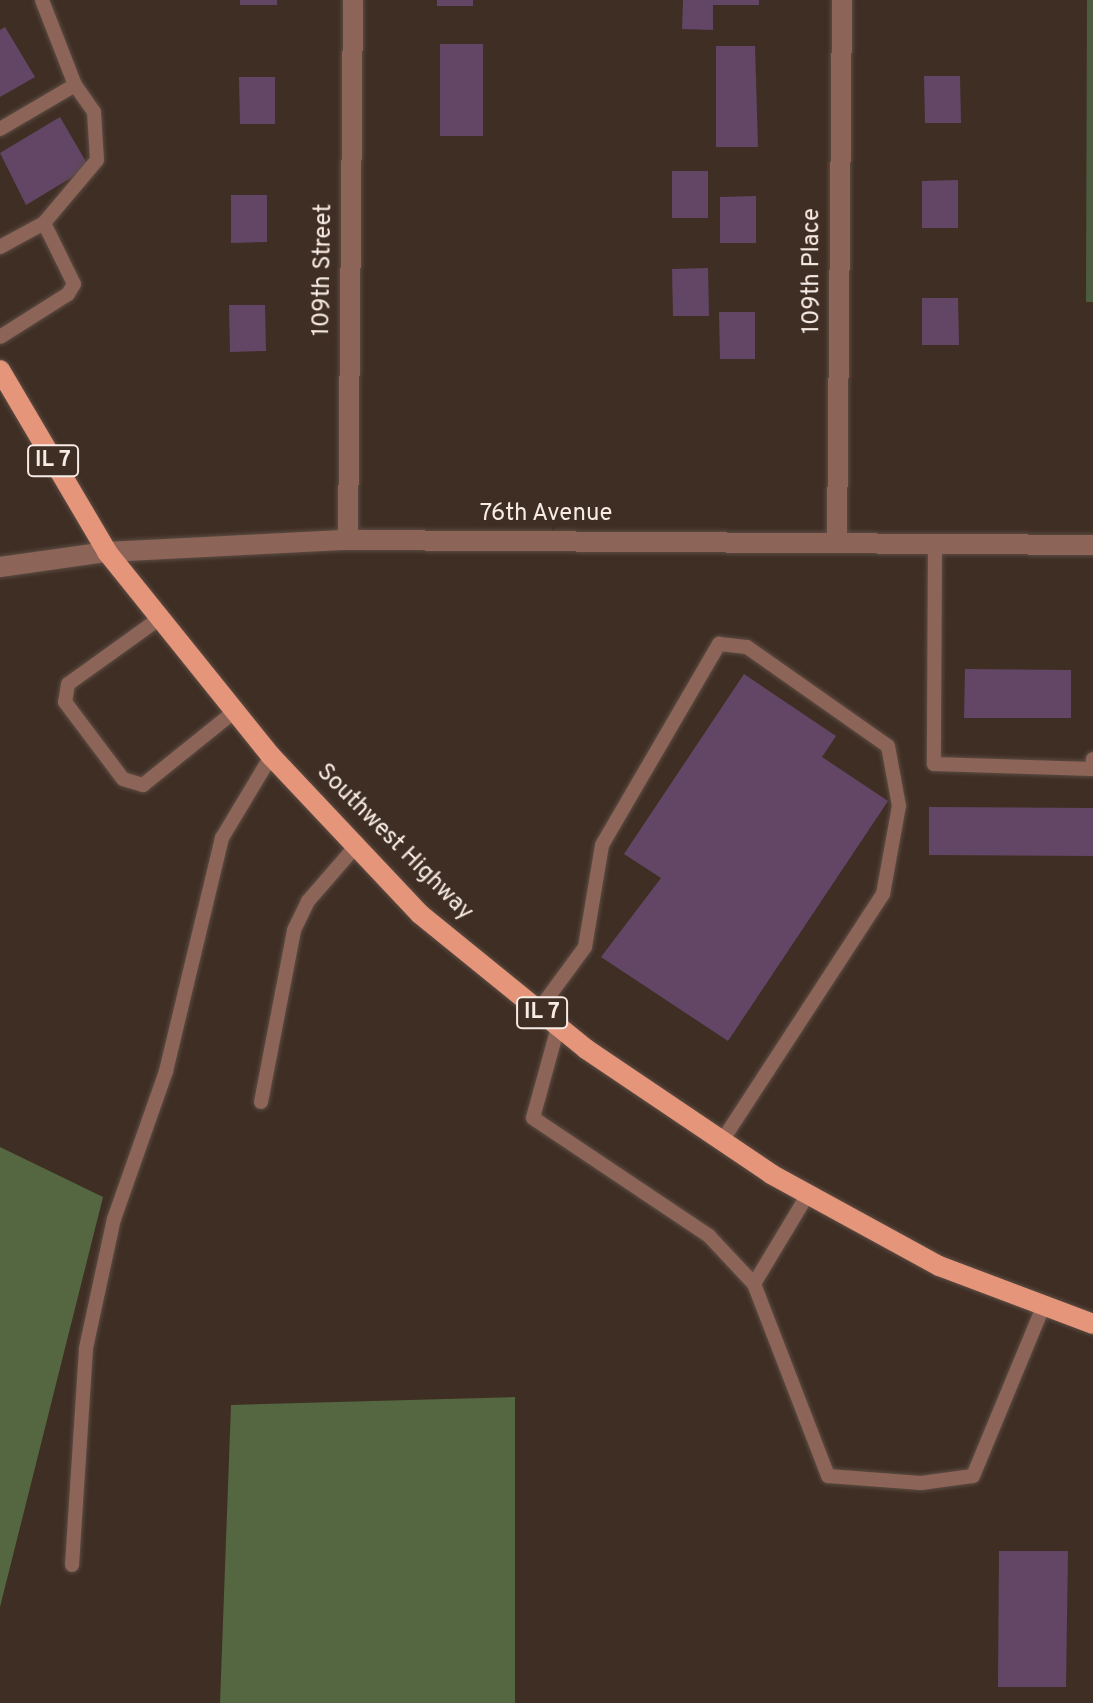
<!DOCTYPE html>
<html>
<head>
<meta charset="utf-8">
<style>
  body { margin:0 }
  #map { position:relative; width:1093px; height:1703px; overflow:hidden; background:#3f2e24; font-family:Overpass,sans-serif }
  div>[style] { position:absolute }
  .green>* { inset:0; background:#4d5c3f }
  .forest>* { inset:0; background:#546741 }
  .building>* { inset:0; background:#634665 }
  .roads { filter:drop-shadow(0 0 2px #5c4c43) drop-shadow(0 0 2px #5c4c43) }
  .lane>* { height:14px; margin:-7px; padding:0 7px; transform-origin:7px; border-radius:7px; background:#8c6558 }
  .street>* { height:20px; margin:-10px; padding:0 10px; transform-origin:10px; border-radius:10px; background:#8c6558 }
  .primary>* { height:20px; margin:-10px; padding:0 10px; transform-origin:10px; border-radius:10px; background:#e5967a }
  span { translate:-50% -50%; white-space:nowrap; text-align:center; line-height:1.15; -webkit-text-stroke:8px #3f2e24; paint-order:stroke }
  .shield-label span { padding:2px 6px; background:#3f2e24; border:2px solid; border-radius:6px; -webkit-text-stroke-width:0 }
  .shield-label { font-size:22px; color:#f7ece5; font-weight:700 }
  .street-label { font-size:24px; color:#f7ece5 }
</style>
</head>
<body>
<div id="map">
  <div class="green">
    <div style="clip-path:polygon(1087px 0,1093px 0,1093px 302px,1086px 302px)"></div>
  </div>
  <div class="forest">
    <div style="clip-path:polygon(0 1147px,103px 1197px,0 1607px)"></div>
    <div style="clip-path:polygon(515px 1397px,515px 1703px,220px 1703px,231px 1405px)"></div>
  </div>
  <div class="building">
    <div style="clip-path:polygon(240px 0,277px 0,277px 5px,240px 5px)"></div>
    <div style="clip-path:polygon(437px 0,473px 0,473px 6px,437px 6px)"></div>
    <div style="clip-path:polygon(683px 0,759px 0,759px 5px,713px 5px,713px 30px,682px 29px)"></div>
    <div style="clip-path:polygon(5px 27px,35px 77px,0 97px,0 30px)"></div>
    <div style="clip-path:polygon(440px 44px,483px 44px,483px 136px,440px 136px)"></div>
    <div style="clip-path:polygon(716px 46px,755px 46px,758px 147px,716px 147px)"></div>
    <div style="clip-path:polygon(924px 76px,960px 76px,961px 123px,925px 123px)"></div>
    <div style="clip-path:polygon(239px 77px,275px 77px,275px 124px,240px 124px)"></div>
    <div style="clip-path:polygon(60px 117px,89px 167px,26px 205px,0 153px)"></div>
    <div style="clip-path:polygon(672px 171px,708px 171px,708px 218px,672px 218px)"></div>
    <div style="clip-path:polygon(958px 180px,958px 228px,922px 228px,922px 181px)"></div>
    <div style="clip-path:polygon(231px 195px,267px 195px,267px 242px,231px 243px)"></div>
    <div style="clip-path:polygon(756px 196px,756px 243px,720px 243px,720px 197px)"></div>
    <div style="clip-path:polygon(708px 268px,709px 316px,673px 316px,672px 269px)"></div>
    <div style="clip-path:polygon(922px 298px,958px 298px,959px 345px,922px 345px)"></div>
    <div style="clip-path:polygon(229px 305px,265px 305px,266px 351px,230px 352px)"></div>
    <div style="clip-path:polygon(719px 312px,755px 312px,755px 359px,720px 359px)"></div>
    <div style="clip-path:polygon(965px 669px,1071px 670px,1071px 718px,964px 718px)"></div>
    <div style="clip-path:polygon(744px 674px,836px 736px,822px 757px,888px 801px,728px 1041px,601px 957px,661px 878px,624px 854px)"></div>
    <div style="clip-path:polygon(929px 807px,1093px 808px,1093px 856px,929px 855px)"></div>
    <div style="clip-path:polygon(999px 1551px,1068px 1551px,1066px 1687px,998px 1687px)"></div>
  </div>
  <div class="roads">
    <div class="lane">
      <div style="left:0;top:129px;width:87px;rotate:-30.4deg"></div>
      <div style="left:75px;top:85px;width:91px;rotate:-111.2deg"></div>
      <div style="left:44px;top:223px;width:82px;rotate:-49.9deg"></div>
      <div style="left:97px;top:160px;width:48px;rotate:-93.6deg"></div>
      <div style="left:94px;top:112px;width:33px;rotate:-125deg"></div>
      <div style="left:0;top:247px;width:50px;rotate:-28.6deg"></div>
      <div style="left:44px;top:223px;width:68px;rotate:63.8deg"></div>
      <div style="left:74px;top:284px;width:12px;rotate:121deg"></div>
      <div style="left:68px;top:294px;width:80px;rotate:147.7deg"></div>
      <div style="left:935px;top:543px;width:221px;rotate:90.3deg"></div>
      <div style="left:934px;top:764px;width:158px;rotate:1.8deg"></div>
      <div style="left:1092px;top:769px;width:10px;rotate:-84deg"></div>
      <div style="left:160px;top:618px;width:113px;rotate:144.3deg"></div>
      <div style="left:68px;top:684px;width:18px;rotate:99deg"></div>
      <div style="left:65px;top:702px;width:96px;rotate:53deg"></div>
      <div style="left:123px;top:779px;width:21px;rotate:17deg"></div>
      <div style="left:143px;top:785px;width:118px;rotate:-38.8deg"></div>
      <div style="left:538px;top:1011px;width:79px;rotate:-53.7deg"></div>
      <div style="left:585px;top:947px;width:103px;rotate:-80.5deg"></div>
      <div style="left:602px;top:845px;width:233px;rotate:-59.8deg"></div>
      <div style="left:719px;top:644px;width:28px;rotate:6deg"></div>
      <div style="left:747px;top:647px;width:172px;rotate:35.1deg"></div>
      <div style="left:888px;top:746px;width:61px;rotate:79.6deg"></div>
      <div style="left:899px;top:806px;width:89px;rotate:100.3deg"></div>
      <div style="left:883px;top:894px;width:295px;rotate:123.1deg"></div>
      <div style="left:558px;top:1027px;width:94px;rotate:105.4deg"></div>
      <div style="left:533px;top:1118px;width:212px;rotate:33.8deg"></div>
      <div style="left:709px;top:1236px;width:66px;rotate:46.8deg"></div>
      <div style="left:261px;top:1102px;width:175px;rotate:-79.1deg"></div>
      <div style="left:294px;top:930px;width:32px;rotate:-64deg"></div>
      <div style="left:308px;top:901px;width:73px;rotate:-48.9deg"></div>
      <div style="left:808px;top:1194px;width:105px;rotate:121deg"></div>
      <div style="left:754px;top:1284px;width:206px;rotate:68.9deg"></div>
      <div style="left:828px;top:1476px;width:93px;rotate:4.3deg"></div>
      <div style="left:921px;top:1483px;width:52px;rotate:-7.7deg"></div>
      <div style="left:973px;top:1476px;width:185px;rotate:-67.5deg"></div>
      <div style="left:72px;top:1565px;width:217px;rotate:-86.3deg"></div>
      <div style="left:86px;top:1348px;width:132px;rotate:-77.8deg"></div>
      <div style="left:114px;top:1219px;width:157px;rotate:-70.6deg"></div>
      <div style="left:166px;top:1071px;width:240px;rotate:-76.5deg"></div>
      <div style="left:222px;top:838px;width:96px;rotate:-59.1deg"></div>
    </div>
    <div class="street">
      <div style="left:348px;top:540px;width:540px;rotate:-89.47deg"></div>
      <div style="left:837px;top:542px;width:542px;rotate:-89.47deg"></div>
      <div style="left:0;top:567px;width:108px;rotate:-8deg"></div>
      <div style="left:107px;top:552px;width:241px;rotate:-2.9deg"></div>
      <div style="left:348px;top:540px;width:745px;rotate:0.38deg"></div>
    </div>
    <div class="primary">
      <div style="left:0;top:370px;width:211px;rotate:59.5deg"></div>
      <div style="left:107px;top:552px;width:262px;rotate:51.2deg"></div>
      <div style="left:271px;top:756px;width:217px;rotate:46.7deg"></div>
      <div style="left:420px;top:914px;width:214px;rotate:39.1deg"></div>
      <div style="left:586px;top:1049px;width:223px;rotate:34deg"></div>
      <div style="left:771px;top:1174px;width:192px;rotate:28.7deg"></div>
      <div style="left:939px;top:1266px;width:165px;rotate:20.6deg"></div>
    </div>
  </div>
  <div class="shield-label">
    <span style="left:53px;top:461px">IL 7</span>
    <span style="left:542px;top:1013px">IL 7</span>
  </div>
  <div class="street-label">
    <span style="left:324px;top:270px;rotate:-89deg">109th Street</span>
    <span style="left:813px;top:271px;rotate:-90deg">109th Place</span>
    <span style="left:546px;top:515px">76th Avenue</span>
    <span style="left:394px;top:843px;rotate:45deg">Southwest Highway</span>
  </div>
</div>
</body>
</html>
